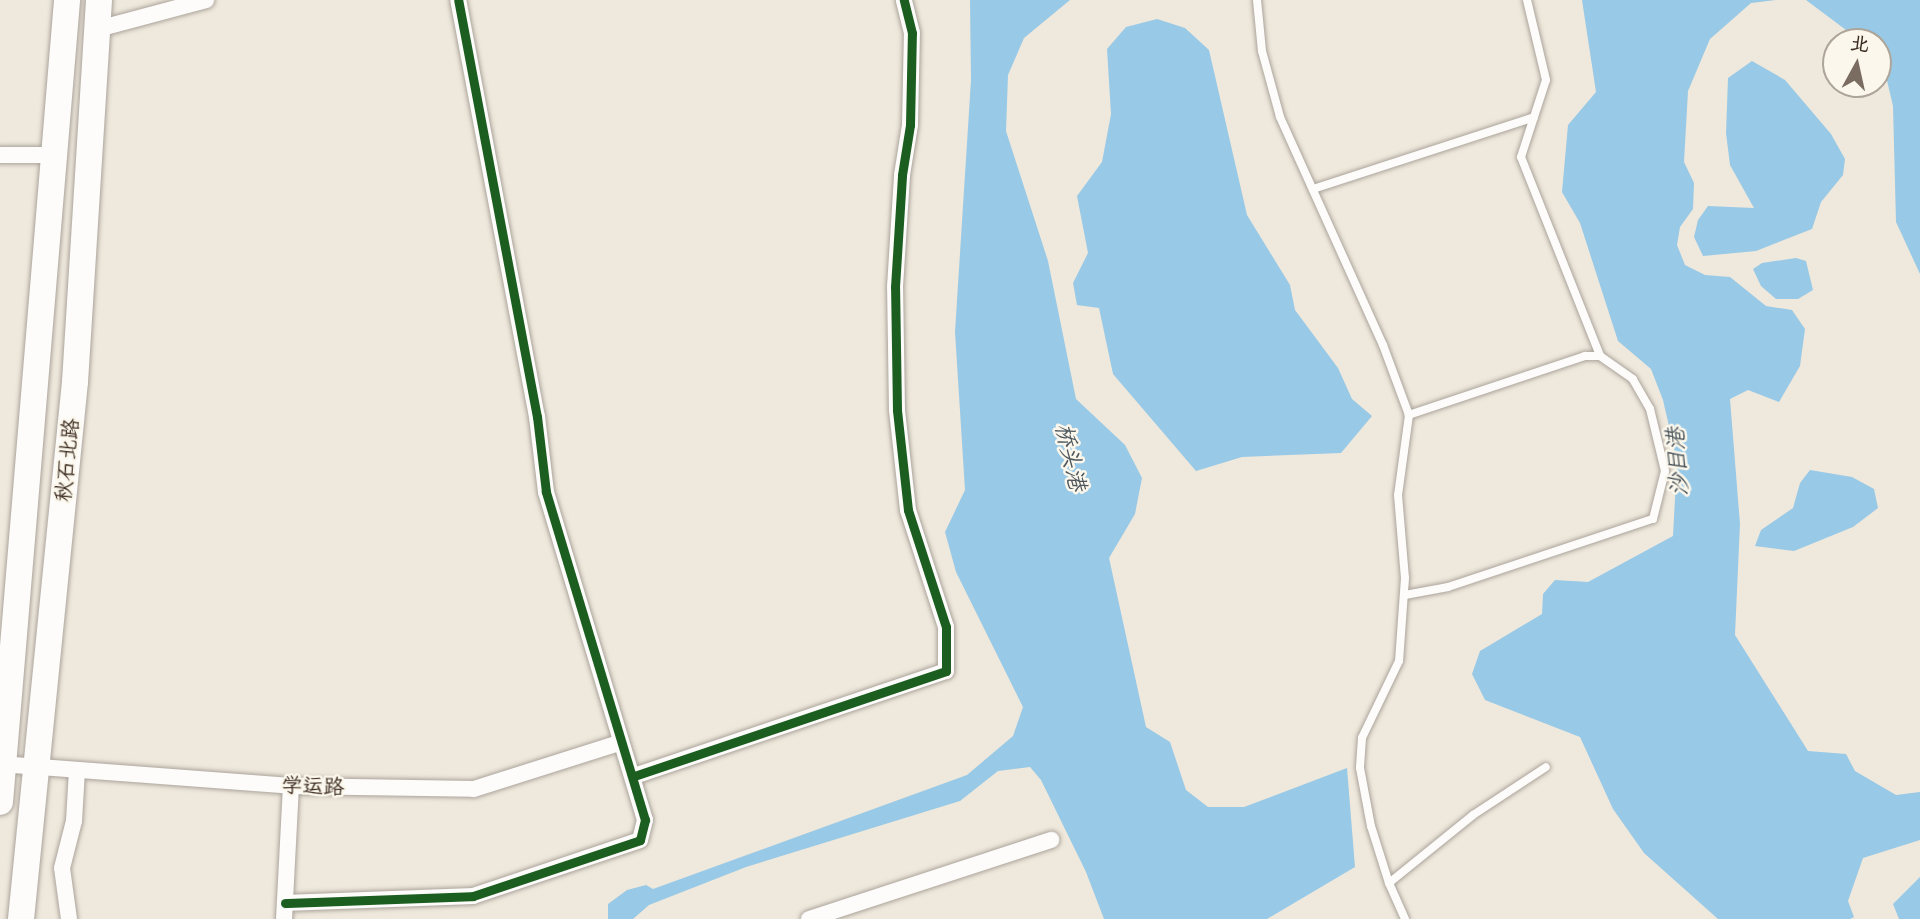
<!DOCTYPE html>
<html>
<head>
<meta charset="utf-8">
<style>
  body { margin:0 }
  #map { position:relative; width:1920px; height:919px; overflow:hidden; background:#efe8dc; font-family:"Comic Neue","LXGW WenKai TC",sans-serif }
  div>[style] { position:absolute }
  .water>* { inset:0; background:#98c9e6 }
  .roads { filter:drop-shadow(0 0 2px #aba49c) drop-shadow(0 0 2px #aba49c) }
  .service>* { height:8px; margin:-4px; padding:0 4px; transform-origin:4px; border-radius:4px; background:#fdfcfa }
  .minor>* { height:16px; margin:-8px; padding:0 8px; transform-origin:8px; border-radius:8px; background:#fdfcfa }
  .primary>* { height:26px; margin:-13px; padding:0 13px; transform-origin:13px; border-radius:13px; background:#fdfcfa }
  .cycleway>* { height:9px; margin:-4.5px; padding:0 4.5px; transform-origin:4.5px; border-radius:4.5px; background:#1b5e20 }
  span { translate:-50% -50%; white-space:nowrap; text-align:center; line-height:1.15; -webkit-text-stroke:5px #fbf7ec; paint-order:stroke }
  .street-label { font-size:21px; color:#3b2a1e }
  .water-label { font-size:23px; color:#4c565c; font-style:italic }
  .north { position:absolute; left:1822px; top:28px; width:70px; height:70px; box-sizing:border-box; background:#fbf7ec; border:2px solid #aea59a; border-radius:50%; rotate:8deg; font-size:19px; font-weight:700; line-height:28px; text-align:center; color:#3b2a1e }
  .north::after { content:''; display:block; margin:auto; width:24px; height:32px; background:#7a6c60; clip-path:polygon(50% 0,100% 100%,50% 72%,0 100%) }
</style>
</head>
<body>
<div id="map">
  <div class="water">
    <div style="clip-path:polygon(970px 0,1070px 0,1024px 38px,1008px 75px,1006px 131px,1048px 261px,1076px 399px,1125px 445px,1142px 478px,1135px 514px,1109px 558px,1146px 727px,1170px 742px,1186px 790px,1208px 807px,1244px 807px,1347px 768px,1355px 867px,1267px 919px,1104px 919px,1086px 872px,1041px 780px,1030px 767px,998px 771px,960px 801px,746px 867px,649px 905px,633px 919px,608px 919px,608px 904px,627px 890px,646px 885px,653px 889px,967px 775px,1013px 736px,1023px 707px,956px 572px,945px 532px,965px 490px,955px 332px,971px 80px)"></div>
    <div style="clip-path:polygon(1582px 0,1776px 0,1751px 3px,1710px 39px,1688px 91px,1684px 162px,1694px 183px,1693px 209px,1680px 227px,1677px 245px,1685px 265px,1705px 275px,1730px 277px,1766px 306px,1792px 310px,1805px 329px,1800px 366px,1779px 402px,1748px 390px,1730px 399px,1740px 524px,1735px 635px,1808px 751px,1846px 754px,1855px 771px,1896px 795px,1920px 792px,1920px 840px,1863px 858px,1848px 901px,1854px 917px,1850px 919px,1718px 919px,1644px 853px,1613px 809px,1580px 737px,1485px 700px,1472px 674px,1480px 651px,1542px 614px,1543px 594px,1555px 580px,1588px 582px,1673px 536px,1677px 461px,1663px 400px,1651px 369px,1618px 341px,1580px 223px,1562px 192px,1568px 125px,1596px 92px)"></div>
    <div style="clip-path:polygon(1806px 0,1920px 0,1920px 274px,1896px 222px,1893px 106px,1878px 42px,1862px 42px)"></div>
    <div style="clip-path:polygon(1157px 19px,1185px 28px,1209px 50px,1247px 215px,1290px 285px,1295px 310px,1338px 368px,1352px 399px,1372px 416px,1341px 453px,1242px 457px,1196px 471px,1113px 374px,1099px 308px,1077px 305px,1073px 283px,1088px 253px,1077px 196px,1102px 162px,1111px 114px,1107px 49px,1126px 27px)"></div>
    <div style="clip-path:polygon(1752px 61px,1785px 80px,1831px 134px,1845px 159px,1843px 175px,1821px 202px,1812px 229px,1756px 251px,1703px 256px,1694px 237px,1698px 220px,1708px 206px,1754px 208px,1730px 165px,1726px 133px,1728px 78px)"></div>
    <div style="clip-path:polygon(1796px 258px,1806px 261px,1813px 290px,1798px 299px,1776px 299px,1761px 286px,1753px 269px,1762px 263px)"></div>
    <div style="clip-path:polygon(1810px 470px,1852px 477px,1874px 489px,1878px 508px,1853px 527px,1794px 551px,1755px 546px,1761px 530px,1793px 508px,1800px 483px)"></div>
    <div style="clip-path:polygon(1920px 877px,1920px 919px,1899px 919px,1893px 904px)"></div>
  </div>
  <div class="roads">
    <div class="service">
      <div style="left:1257px;top:0;width:51px;rotate:84.4deg"></div>
      <div style="left:1262px;top:51px;width:68px;rotate:74.7deg"></div>
      <div style="left:1280px;top:117px;width:250px;rotate:65.7deg"></div>
      <div style="left:1383px;top:345px;width:75px;rotate:69.6deg"></div>
      <div style="left:1409px;top:415px;width:81px;rotate:97.8deg"></div>
      <div style="left:1398px;top:495px;width:83px;rotate:85.2deg"></div>
      <div style="left:1405px;top:578px;width:83px;rotate:94.1deg"></div>
      <div style="left:1399px;top:661px;width:85px;rotate:115.7deg"></div>
      <div style="left:1362px;top:738px;width:30px;rotate:94deg"></div>
      <div style="left:1360px;top:768px;width:59px;rotate:79.3deg"></div>
      <div style="left:1371px;top:826px;width:60px;rotate:72.5deg"></div>
      <div style="left:1389px;top:883px;width:108px;rotate:-39deg"></div>
      <div style="left:1473px;top:815px;width:87px;rotate:-33.3deg"></div>
      <div style="left:1527px;top:0;width:82px;rotate:76.6deg"></div>
      <div style="left:1546px;top:80px;width:81px;rotate:108deg"></div>
      <div style="left:1521px;top:157px;width:214px;rotate:68.3deg"></div>
      <div style="left:1313px;top:189px;width:232px;rotate:-18deg"></div>
      <div style="left:1405px;top:595px;width:44px;rotate:-10.5deg"></div>
      <div style="left:1448px;top:587px;width:216px;rotate:-18.4deg"></div>
      <div style="left:1653px;top:519px;width:49px;rotate:-76deg"></div>
      <div style="left:1665px;top:471px;width:64px;rotate:-103.6deg"></div>
      <div style="left:1650px;top:409px;width:34px;rotate:-120deg"></div>
      <div style="left:1633px;top:379px;width:40px;rotate:-145.1deg"></div>
      <div style="left:1600px;top:356px;width:15px;rotate:180deg"></div>
      <div style="left:1585px;top:356px;width:186px;rotate:161.5deg"></div>
      <div style="left:1389px;top:883px;width:39px;rotate:66deg"></div>
    </div>
    <div class="minor">
      <div style="left:98px;top:29px;width:112px;rotate:-15deg"></div>
      <div style="left:0;top:155px;width:54px"></div>
      <div style="left:0;top:764px;width:292px;rotate:4.3deg"></div>
      <div style="left:291px;top:786px;width:183px;rotate:0.9deg"></div>
      <div style="left:474px;top:789px;width:152px;rotate:-17.6deg"></div>
      <div style="left:634px;top:776px;width:329px;rotate:-18.6deg"></div>
      <div style="left:946px;top:671px;width:44px;rotate:-90deg"></div>
      <div style="left:946px;top:627px;width:123px;rotate:-108deg"></div>
      <div style="left:908px;top:510px;width:101px;rotate:-96.3deg"></div>
      <div style="left:897px;top:410px;width:123px;rotate:-90.9deg"></div>
      <div style="left:895px;top:287px;width:112px;rotate:-86.4deg"></div>
      <div style="left:902px;top:175px;width:51px;rotate:-80.9deg"></div>
      <div style="left:910px;top:125px;width:92px;rotate:-88.8deg"></div>
      <div style="left:912px;top:33px;width:34px;rotate:-104deg"></div>
      <div style="left:285px;top:903px;width:188px;rotate:-2.1deg"></div>
      <div style="left:473px;top:896px;width:176px;rotate:-18.5deg"></div>
      <div style="left:640px;top:840px;width:21px;rotate:-76deg"></div>
      <div style="left:645px;top:820px;width:343px;rotate:-106.8deg"></div>
      <div style="left:546px;top:492px;width:76px;rotate:-96.8deg"></div>
      <div style="left:537px;top:417px;width:424px;rotate:-100.7deg"></div>
      <div style="left:69px;top:919px;width:51px;rotate:-97.8deg"></div>
      <div style="left:62px;top:868px;width:49px;rotate:-75.7deg"></div>
      <div style="left:74px;top:821px;width:50px;rotate:-86.6deg"></div>
      <div style="left:284px;top:919px;width:133px;rotate:-87deg"></div>
      <div style="left:809px;top:919px;width:255px;rotate:-18.1deg"></div>
    </div>
    <div class="primary">
      <div style="left:0;top:802px;width:805px;rotate:-85.22deg"></div>
      <div style="left:21px;top:919px;width:540px;rotate:-84.26deg"></div>
      <div style="left:75px;top:382px;width:383px;rotate:-86.4deg"></div>
    </div>
  </div>
  <div class="cycleway">
    <div style="left:634px;top:776px;width:329px;rotate:-18.6deg"></div>
    <div style="left:946px;top:671px;width:44px;rotate:-90deg"></div>
    <div style="left:946px;top:627px;width:123px;rotate:-108deg"></div>
    <div style="left:908px;top:510px;width:101px;rotate:-96.3deg"></div>
    <div style="left:897px;top:410px;width:123px;rotate:-90.9deg"></div>
    <div style="left:895px;top:287px;width:112px;rotate:-86.4deg"></div>
    <div style="left:902px;top:175px;width:51px;rotate:-80.9deg"></div>
    <div style="left:910px;top:125px;width:92px;rotate:-88.8deg"></div>
    <div style="left:912px;top:33px;width:34px;rotate:-104deg"></div>
    <div style="left:285px;top:903px;width:188px;rotate:-2.1deg"></div>
    <div style="left:473px;top:896px;width:176px;rotate:-18.5deg"></div>
    <div style="left:640px;top:840px;width:21px;rotate:-76deg"></div>
    <div style="left:645px;top:820px;width:343px;rotate:-106.8deg"></div>
    <div style="left:546px;top:492px;width:76px;rotate:-96.8deg"></div>
    <div style="left:537px;top:417px;width:424px;rotate:-100.7deg"></div>
  </div>
  <div class="street-label">
    <span style="left:67px;top:460px;rotate:-84deg">秋石北路</span>
    <span style="left:313px;top:786px;rotate:2deg">学运路</span>
  </div>
  <div class="water-label">
    <span style="left:1070px;top:457px;rotate:77deg">桥头港</span>
    <span style="left:1678px;top:462px;rotate:-94deg">沙目港</span>
  </div>
  <div class="north">北</div>
</div>
</body>
</html>
